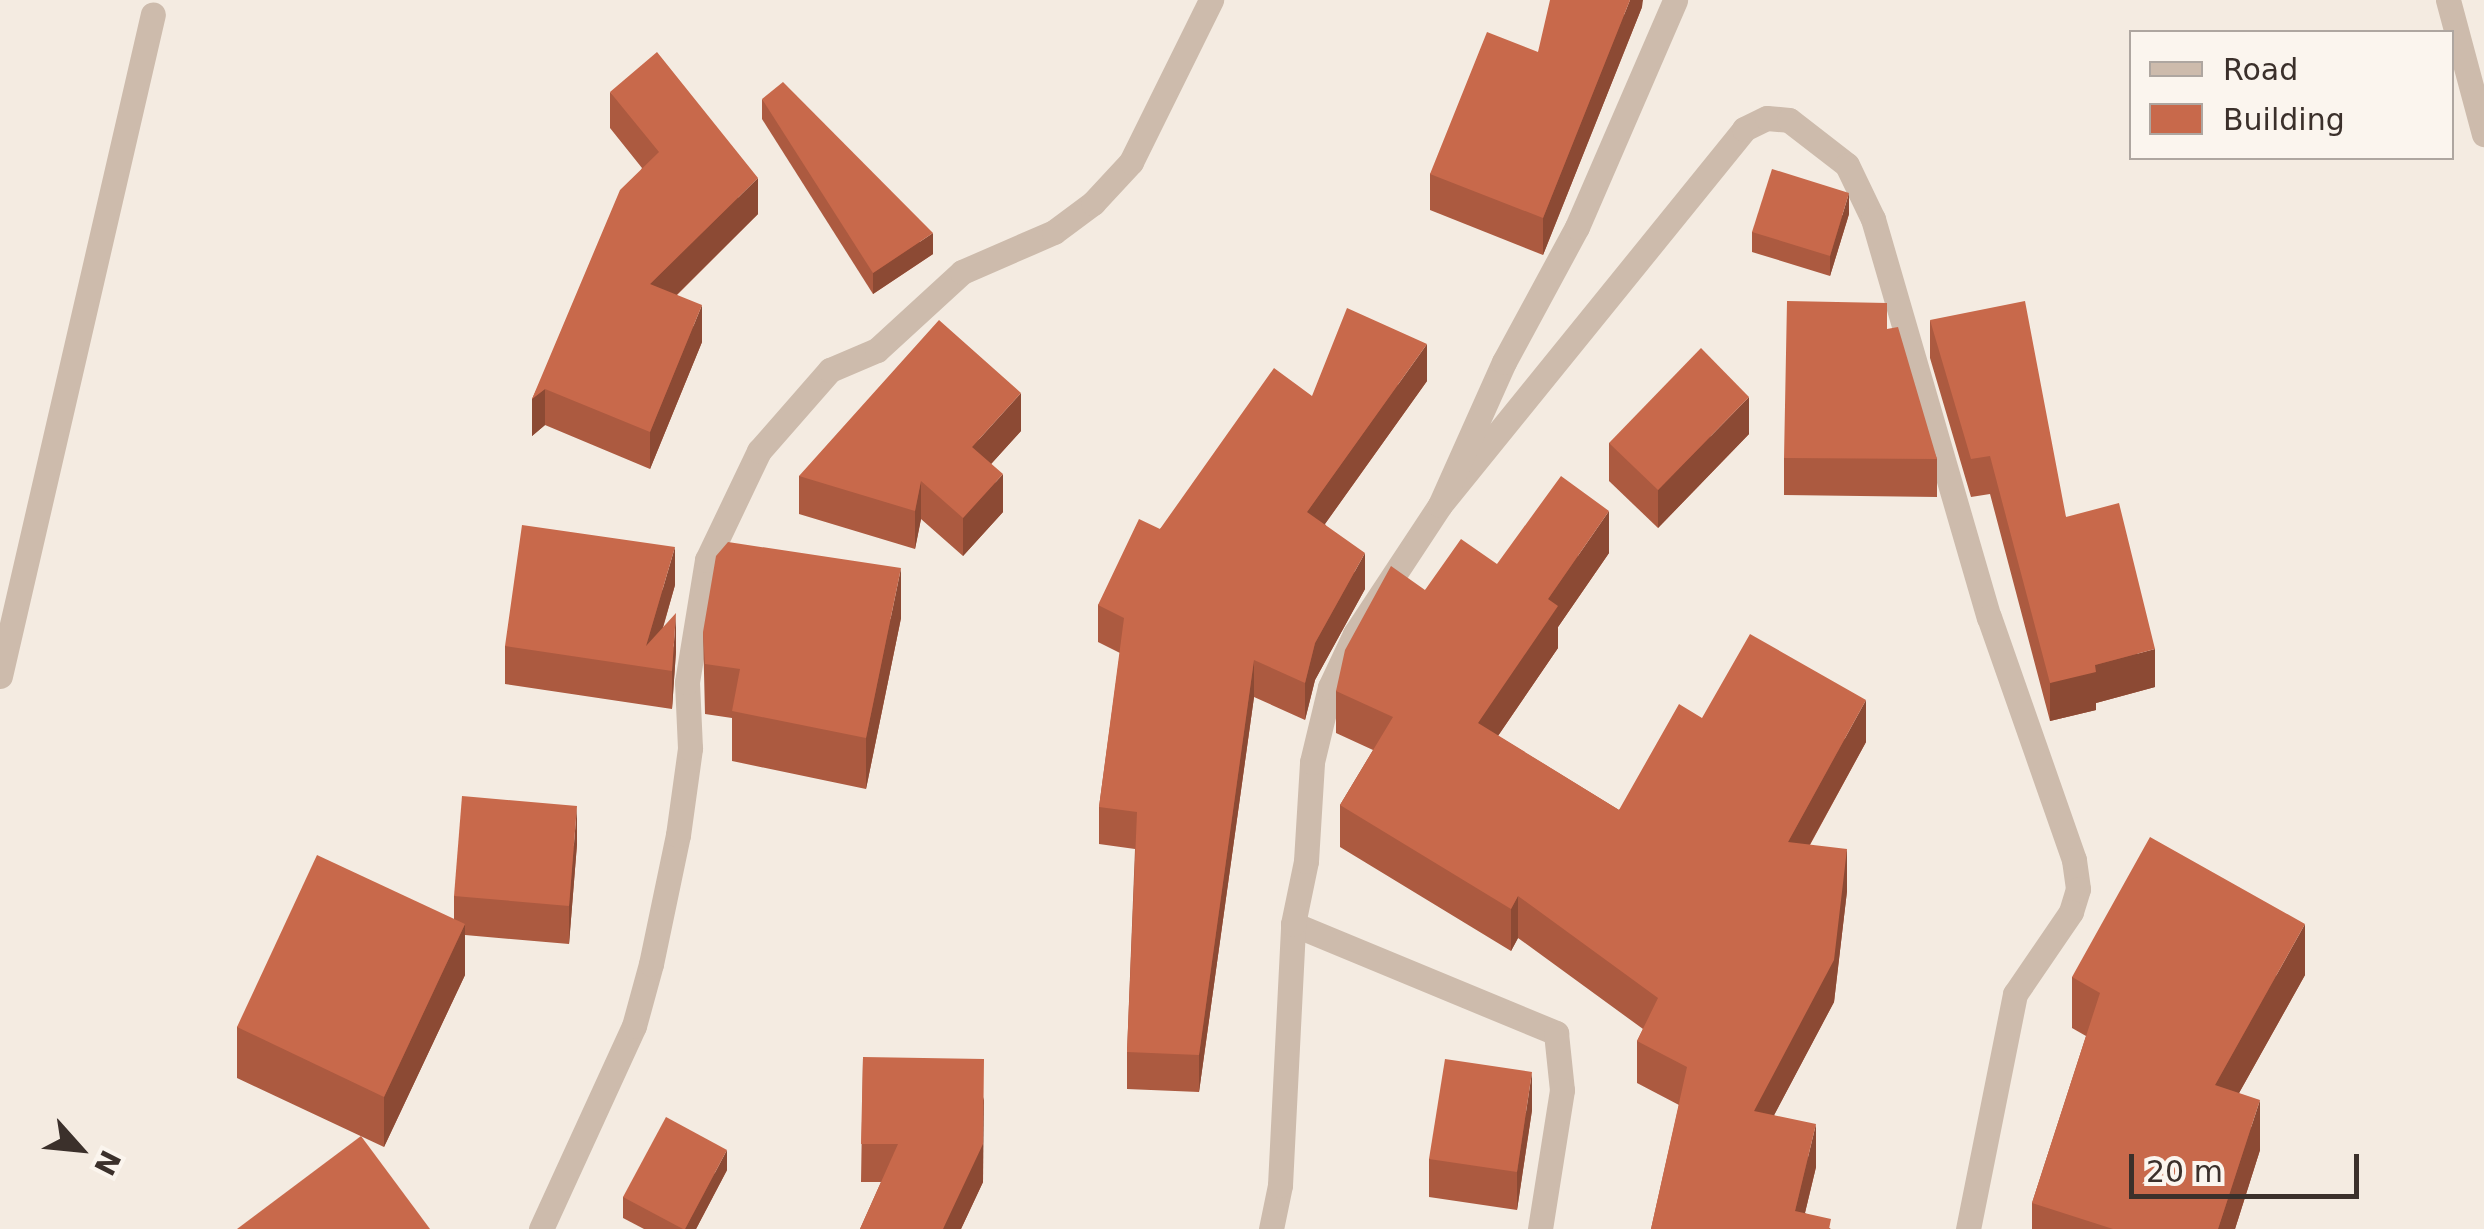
<!DOCTYPE html>
<html>
<head>
<meta charset="utf-8">
<style>
  body { margin:0 }
  #map { position:relative; width:2484px; height:1229px; overflow:hidden; background:#f4ebe1; font-family:"DejaVu Sans",sans-serif }
  div>[style] { position:absolute }
  .minor>* { height:25px; margin:-12.5px; padding:0 12.5px; transform-origin:12.5px; border-radius:12.5px; background:#cdbbac }
  .wall>* { inset:0; background:#ac5a40 }
  .shaded-wall>* { inset:0; background:#8c4a34 }
  .building>* { inset:0; background:#c8694b }
  span { translate:-50% -50%; white-space:nowrap; text-align:center; line-height:1.15; -webkit-text-stroke:8px #fbf5ee; paint-order:stroke }
  .legend { position:absolute; left:2129px; top:30px; width:325px; height:130px; box-sizing:border-box; background:#fbf5ee; border:2px solid #aea6a0; margin:0; padding:12px 18px; list-style:none; font-size:30px; color:#3b302b }
  .legend li { display:flex; align-items:center; gap:20px; height:50px }
  .legend b { width:50px; border:2px solid #aea6a0 }
  .north { position:absolute; left:30px; top:1099px; width:100px; height:100px; -webkit-text-stroke:8px #fbf5ee; paint-order:stroke; rotate:117deg; font-size:28px; font-weight:700; line-height:40px; text-align:center; color:#3b302b }
  .north::after { content:''; display:block; margin:auto; width:35px; height:45px; background:#3b302b; clip-path:polygon(50% 0,100% 100%,50% 72%,0 100%) }
  .scale { position:absolute; left:2129px; top:1154px; width:230px; height:45px; box-sizing:border-box; border:5px solid #3b302b; border-top:0; padding-left:12px; font-size:30px; line-height:35px; white-space:nowrap; color:#3b302b; -webkit-text-stroke:8px #fbf5ee; paint-order:stroke }
</style>
</head>
<body>
<div id="map">
  <div class="minor">
    <div style="left:2448px;top:0;width:139px;rotate:75deg"></div>
    <div style="left:1440px;top:505px;width:484px;rotate:-51deg"></div>
    <div style="left:1744px;top:129px;width:25px;rotate:-26deg"></div>
    <div style="left:1767px;top:118px;width:22px;rotate:5deg"></div>
    <div style="left:1789px;top:120px;width:73px;rotate:37.8deg"></div>
    <div style="left:1847px;top:165px;width:60px;rotate:64.3deg"></div>
    <div style="left:1873px;top:219px;width:415px;rotate:73.8deg"></div>
    <div style="left:1989px;top:617px;width:257px;rotate:70.7deg"></div>
    <div style="left:2074px;top:860px;width:29px;rotate:82deg"></div>
    <div style="left:2078px;top:889px;width:24px;rotate:107deg"></div>
    <div style="left:2071px;top:912px;width:99px;rotate:124.3deg"></div>
    <div style="left:2015px;top:994px;width:240px;rotate:101.3deg"></div>
    <div style="left:0;top:676px;width:679px;rotate:-76.99deg"></div>
    <div style="left:1293px;top:924px;width:285px;rotate:22.5deg"></div>
    <div style="left:1556px;top:1033px;width:57px;rotate:84deg"></div>
    <div style="left:1562px;top:1090px;width:141px;rotate:99deg"></div>
    <div style="left:541px;top:1229px;width:223px;rotate:-65.4deg"></div>
    <div style="left:634px;top:1026px;width:64px;rotate:-74.7deg"></div>
    <div style="left:651px;top:964px;width:132px;rotate:-78.2deg"></div>
    <div style="left:678px;top:835px;width:88px;rotate:-82.1deg"></div>
    <div style="left:690px;top:748px;width:66px;rotate:-92.6deg"></div>
    <div style="left:687px;top:682px;width:124px;rotate:-80.7deg"></div>
    <div style="left:707px;top:560px;width:121px;rotate:-64.5deg"></div>
    <div style="left:759px;top:451px;width:108px;rotate:-48.8deg"></div>
    <div style="left:830px;top:370px;width:51px;rotate:-23.1deg"></div>
    <div style="left:877px;top:350px;width:115px;rotate:-42.5deg"></div>
    <div style="left:962px;top:272px;width:100px;rotate:-23.5deg"></div>
    <div style="left:1054px;top:232px;width:49px;rotate:-36.6deg"></div>
    <div style="left:1093px;top:203px;width:56px;rotate:-47.2deg"></div>
    <div style="left:1131px;top:162px;width:181px;rotate:-63.7deg"></div>
    <div style="left:1271px;top:1229px;width:45px;rotate:-78.4deg"></div>
    <div style="left:1280px;top:1185px;width:261px;rotate:-87.1deg"></div>
    <div style="left:1293px;top:924px;width:64px;rotate:-78.3deg"></div>
    <div style="left:1306px;top:861px;width:99px;rotate:-86.5deg"></div>
    <div style="left:1312px;top:762px;width:77px;rotate:-76.5deg"></div>
    <div style="left:1330px;top:687px;width:59px;rotate:-64.7deg"></div>
    <div style="left:1355px;top:634px;width:154px;rotate:-56.6deg"></div>
    <div style="left:1440px;top:505px;width:157px;rotate:-65.9deg"></div>
    <div style="left:1504px;top:362px;width:153px;rotate:-61.6deg"></div>
    <div style="left:1577px;top:227px;width:247px;rotate:-66.6deg"></div>
  </div>
  <div class="wall">
    <div style="clip-path:polygon(1642px 7px,1543px 255px,1430px 210px,1430px 174px,1538px 52px)"></div>
    <div style="clip-path:polygon(610px 92px,758px 214px,677px 295px,702px 342px,650px 469px,545px 425px,532px 436px,532px 399px,642px 168px,610px 128px)"></div>
    <div style="clip-path:polygon(762px 99px,933px 254px,873px 294px,762px 119px)"></div>
    <div style="clip-path:polygon(1849px 214px,1830px 276px,1752px 252px,1752px 232px)"></div>
    <div style="clip-path:polygon(1930px 320px,2066px 517px,2155px 687px,2096px 703px,2096px 710px,2050px 721px,1990px 494px,1971px 497px,1930px 358px)"></div>
    <div style="clip-path:polygon(1887px 329px,1937px 459px,1937px 497px,1784px 495px,1784px 458px)"></div>
    <div style="clip-path:polygon(1427px 381px,1325px 524px,1365px 589px,1315px 680px,1305px 720px,1254px 697px,1199px 1092px,1127px 1089px,1127px 1052px,1135px 849px,1099px 844px,1099px 807px,1120px 653px,1098px 642px,1098px 605px,1160px 529px,1312px 396px)"></div>
    <div style="clip-path:polygon(1021px 431px,991px 464px,1003px 512px,963px 556px,921px 519px,915px 549px,799px 514px,799px 476px)"></div>
    <div style="clip-path:polygon(1749px 434px,1658px 528px,1609px 481px,1609px 443px)"></div>
    <div style="clip-path:polygon(1609px 553px,1558px 627px,1558px 648px,1498px 736px,1619px 810px,1702px 718px,1866px 742px,1810px 845px,1847px 891px,1834px 1002px,1774px 1115px,1816px 1167px,1805px 1213px,1831px 1229px,1651px 1229px,1679px 1105px,1637px 1083px,1637px 1041px,1643px 1029px,1518px 938px,1511px 951px,1340px 847px,1340px 805px,1373px 750px,1336px 733px,1336px 691px,1425px 590px,1497px 564px)"></div>
    <div style="clip-path:polygon(675px 585px,663px 628px,676px 651px,672px 709px,505px 684px,505px 646px)"></div>
    <div style="clip-path:polygon(901px 618px,866px 789px,732px 761px,732px 718px,705px 714px,703px 632px)"></div>
    <div style="clip-path:polygon(577px 844px,569px 944px,465px 935px,465px 975px,384px 1147px,237px 1078px,237px 1027px,454px 919px,454px 896px)"></div>
    <div style="clip-path:polygon(2305px 975px,2239px 1093px,2260px 1150px,2235px 1229px,2032px 1229px,2032px 1203px,2086px 1036px,2072px 1028px,2072px 977px)"></div>
    <div style="clip-path:polygon(863px 1057px,983px 1182px,961px 1229px,860px 1229px,881px 1182px,861px 1182px)"></div>
    <div style="clip-path:polygon(1532px 1110px,1517px 1210px,1429px 1197px,1429px 1159px)"></div>
    <div style="clip-path:polygon(727px 1170px,696px 1229px,644px 1229px,623px 1218px,623px 1197px)"></div>
  </div>
  <div class="shaded-wall">
    <div style="clip-path:polygon(1630px 0,1643px 0,1642px 7px,1543px 255px,1543px 218px)"></div>
    <div style="clip-path:polygon(758px 178px,758px 214px,650px 321px,650px 284px)"></div>
    <div style="clip-path:polygon(1849px 193px,1849px 214px,1830px 276px,1830px 256px)"></div>
    <div style="clip-path:polygon(933px 233px,933px 254px,873px 294px,873px 273px)"></div>
    <div style="clip-path:polygon(702px 305px,702px 342px,650px 469px,650px 432px)"></div>
    <div style="clip-path:polygon(1427px 344px,1427px 381px,1307px 549px,1307px 512px)"></div>
    <div style="clip-path:polygon(545px 389px,545px 425px,532px 436px,532px 399px)"></div>
    <div style="clip-path:polygon(1021px 393px,1021px 431px,972px 485px,972px 447px)"></div>
    <div style="clip-path:polygon(1749px 397px,1749px 434px,1658px 528px,1658px 490px)"></div>
    <div style="clip-path:polygon(1003px 474px,1003px 512px,963px 556px,963px 518px)"></div>
    <div style="clip-path:polygon(921px 481px,921px 519px,915px 549px,915px 511px)"></div>
    <div style="clip-path:polygon(1609px 511px,1609px 553px,1558px 627px,1558px 648px,1478px 765px,1478px 723px,1548px 599px)"></div>
    <div style="clip-path:polygon(675px 547px,675px 585px,651px 668px,646px 646px)"></div>
    <div style="clip-path:polygon(1365px 553px,1365px 589px,1315px 680px,1305px 720px,1305px 683px,1315px 643px)"></div>
    <div style="clip-path:polygon(901px 568px,901px 618px,866px 789px,866px 738px)"></div>
    <div style="clip-path:polygon(676px 613px,676px 651px,672px 709px,672px 671px)"></div>
    <div style="clip-path:polygon(2155px 649px,2155px 687px,2096px 703px,2096px 710px,2050px 721px,2050px 683px,2095px 665px)"></div>
    <div style="clip-path:polygon(1254px 660px,1254px 697px,1199px 1092px,1199px 1055px)"></div>
    <div style="clip-path:polygon(1866px 700px,1866px 742px,1788px 884px,1788px 842px)"></div>
    <div style="clip-path:polygon(577px 806px,577px 844px,569px 944px,569px 906px)"></div>
    <div style="clip-path:polygon(1847px 849px,1847px 891px,1834px 1002px,1754px 1153px,1754px 1111px)"></div>
    <div style="clip-path:polygon(1518px 896px,1518px 938px,1511px 951px,1511px 909px)"></div>
    <div style="clip-path:polygon(465px 924px,465px 975px,384px 1147px,384px 1097px)"></div>
    <div style="clip-path:polygon(2305px 924px,2305px 975px,2215px 1136px,2215px 1085px)"></div>
    <div style="clip-path:polygon(1532px 1072px,1532px 1110px,1517px 1210px,1517px 1172px)"></div>
    <div style="clip-path:polygon(984px 1097px,983px 1182px,961px 1229px,943px 1229px)"></div>
    <div style="clip-path:polygon(2260px 1100px,2260px 1150px,2235px 1229px,2218px 1229px)"></div>
    <div style="clip-path:polygon(1816px 1124px,1816px 1167px,1801px 1229px,1795px 1211px)"></div>
    <div style="clip-path:polygon(727px 1150px,727px 1170px,696px 1229px,685px 1229px)"></div>
  </div>
  <div class="building">
    <div style="clip-path:polygon(1550px 0,1630px 0,1543px 218px,1430px 174px,1487px 32px,1538px 52px)"></div>
    <div style="clip-path:polygon(657px 52px,758px 178px,650px 284px,702px 305px,650px 432px,545px 389px,532px 399px,620px 190px,659px 152px,610px 92px)"></div>
    <div style="clip-path:polygon(783px 82px,933px 233px,873px 273px,762px 99px)"></div>
    <div style="clip-path:polygon(1772px 169px,1849px 193px,1830px 256px,1752px 232px)"></div>
    <div style="clip-path:polygon(1787px 301px,1887px 303px,1887px 329px,1898px 327px,1937px 459px,1784px 458px)"></div>
    <div style="clip-path:polygon(2025px 301px,2066px 517px,2119px 503px,2155px 649px,2095px 665px,2096px 672px,2050px 683px,1990px 456px,1971px 459px,1930px 320px)"></div>
    <div style="clip-path:polygon(1347px 308px,1427px 344px,1307px 512px,1365px 553px,1315px 643px,1305px 683px,1254px 660px,1199px 1055px,1127px 1052px,1137px 812px,1099px 807px,1124px 618px,1098px 605px,1139px 519px,1160px 529px,1274px 368px,1312px 396px)"></div>
    <div style="clip-path:polygon(939px 320px,1021px 393px,972px 447px,1003px 474px,963px 518px,921px 481px,915px 511px,799px 476px)"></div>
    <div style="clip-path:polygon(1701px 348px,1749px 397px,1658px 490px,1609px 443px)"></div>
    <div style="clip-path:polygon(1561px 476px,1609px 511px,1548px 599px,1558px 606px,1478px 723px,1619px 810px,1679px 704px,1702px 718px,1750px 634px,1866px 700px,1788px 842px,1847px 849px,1834px 960px,1754px 1111px,1816px 1124px,1795px 1211px,1831px 1219px,1829px 1229px,1651px 1229px,1687px 1067px,1637px 1041px,1658px 998px,1518px 896px,1511px 909px,1340px 805px,1393px 717px,1336px 691px,1345px 650px,1391px 566px,1425px 590px,1461px 539px,1497px 564px)"></div>
    <div style="clip-path:polygon(522px 525px,675px 547px,646px 646px,676px 613px,672px 671px,505px 646px)"></div>
    <div style="clip-path:polygon(728px 542px,901px 568px,866px 738px,732px 711px,740px 669px,705px 664px,703px 632px,716px 556px)"></div>
    <div style="clip-path:polygon(462px 796px,577px 806px,569px 906px,454px 896px)"></div>
    <div style="clip-path:polygon(2150px 837px,2305px 924px,2215px 1085px,2260px 1100px,2218px 1229px,2113px 1229px,2032px 1203px,2100px 993px,2072px 977px)"></div>
    <div style="clip-path:polygon(317px 855px,465px 924px,384px 1097px,237px 1027px)"></div>
    <div style="clip-path:polygon(863px 1057px,984px 1059px,983px 1144px,943px 1229px,860px 1229px,898px 1144px,861px 1144px)"></div>
    <div style="clip-path:polygon(1445px 1059px,1532px 1072px,1517px 1172px,1429px 1159px)"></div>
    <div style="clip-path:polygon(666px 1117px,727px 1150px,685px 1229px,683px 1229px,623px 1197px)"></div>
    <div style="clip-path:polygon(361px 1136px,430px 1229px,237px 1229px)"></div>
  </div>
  <ul class="legend">
  <li><b style="height:12px;background:#cdbbac"></b>Road</li>
  <li><b style="height:28px;background:#c8694b"></b>Building</li>
  </ul>
  <div class="north">N</div>
  <div class="scale">20 m</div>
</div>
</body>
</html>
